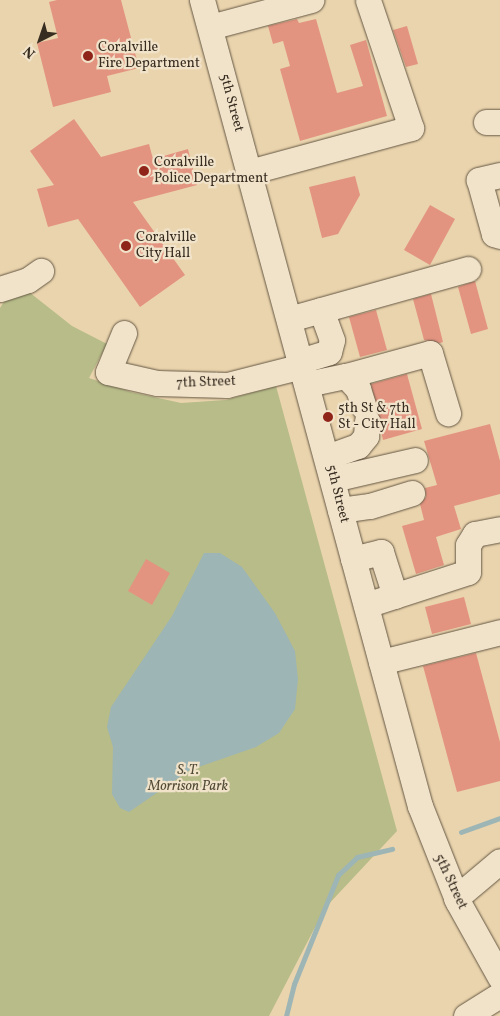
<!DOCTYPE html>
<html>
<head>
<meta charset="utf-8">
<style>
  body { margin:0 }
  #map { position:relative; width:500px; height:1016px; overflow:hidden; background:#ead4ad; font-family:Vollkorn,serif }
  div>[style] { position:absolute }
  .green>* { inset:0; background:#b7bc89 }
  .water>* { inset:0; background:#9db5b5 }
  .stream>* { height:5px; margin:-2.5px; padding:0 2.5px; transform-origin:2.5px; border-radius:2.5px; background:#9db5b5 }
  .building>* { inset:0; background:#e39480 }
  .roads { filter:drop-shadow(0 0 1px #645744) drop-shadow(0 0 1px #645744) }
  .minor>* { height:25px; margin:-12.5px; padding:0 12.5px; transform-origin:12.5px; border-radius:12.5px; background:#f1e3ca }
  .dots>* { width:14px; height:14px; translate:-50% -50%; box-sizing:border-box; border:2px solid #f1e3ca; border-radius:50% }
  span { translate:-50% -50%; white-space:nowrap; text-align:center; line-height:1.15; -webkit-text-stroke:4.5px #f1e3ca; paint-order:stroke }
  .poi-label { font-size:14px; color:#382d21 }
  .left { translate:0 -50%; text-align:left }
  .street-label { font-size:14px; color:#382d21 }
  .park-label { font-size:14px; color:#514a36; font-style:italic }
  .north { position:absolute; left:15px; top:15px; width:50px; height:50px; -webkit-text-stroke:4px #f1e3ca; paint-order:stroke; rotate:221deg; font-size:14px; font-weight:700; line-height:20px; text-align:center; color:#382d21 }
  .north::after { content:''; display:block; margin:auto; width:18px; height:22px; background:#382d21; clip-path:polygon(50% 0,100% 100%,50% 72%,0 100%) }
</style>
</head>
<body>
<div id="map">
  <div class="green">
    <div style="clip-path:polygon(29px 292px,72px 326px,107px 344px,89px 378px,131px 392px,181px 403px,226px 400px,276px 386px,397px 831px,325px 908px,269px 1016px,0 1016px,0 308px,5px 300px)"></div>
  </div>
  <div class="water">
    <div style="clip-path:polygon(204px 553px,220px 553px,242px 567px,275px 613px,295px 651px,298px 679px,295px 709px,279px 733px,256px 747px,190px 770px,129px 812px,120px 808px,112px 794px,113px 747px,107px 727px,111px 707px,172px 616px)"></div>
  </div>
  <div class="stream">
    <div style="left:461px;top:832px;width:41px;rotate:-19.7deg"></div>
    <div style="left:286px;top:1016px;width:33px;rotate:-76deg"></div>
    <div style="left:294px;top:984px;width:118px;rotate:-68deg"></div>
    <div style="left:338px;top:875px;width:26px;rotate:-43deg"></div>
    <div style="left:357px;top:857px;width:36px;rotate:-13deg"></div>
  </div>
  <div class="building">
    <div style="clip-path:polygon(57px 0,121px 0,139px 68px,107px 76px,111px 92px,53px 107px,37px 43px,58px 38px,49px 2px)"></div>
    <div style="clip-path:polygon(297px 19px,299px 23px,316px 19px,337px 93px,363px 86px,350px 45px,366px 40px,387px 116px,300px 141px,280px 69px,290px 66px,283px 41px,273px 44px,268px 26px)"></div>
    <div style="clip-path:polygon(407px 26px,418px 64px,406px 67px,393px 30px)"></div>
    <div style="clip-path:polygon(74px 119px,101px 157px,149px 144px,153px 159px,188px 149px,197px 185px,133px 202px,185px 275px,140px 307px,78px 219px,48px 227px,37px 189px,54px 185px,30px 151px)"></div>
    <div style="clip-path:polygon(355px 176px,360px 195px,338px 234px,322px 238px,309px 187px)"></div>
    <div style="clip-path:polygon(430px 205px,455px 219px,430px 265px,404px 250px)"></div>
    <div style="clip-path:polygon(475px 281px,488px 329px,471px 334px,458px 287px)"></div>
    <div style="clip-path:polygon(431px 294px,443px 342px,440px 343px,424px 340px,413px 299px)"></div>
    <div style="clip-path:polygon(376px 310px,387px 350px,360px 357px,349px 317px)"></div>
    <div style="clip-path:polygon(407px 374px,422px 429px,383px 440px,371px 384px)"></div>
    <div style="clip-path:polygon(490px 424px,500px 461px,500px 494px,454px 506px,461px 529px,436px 537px,444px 565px,416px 574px,402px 526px,424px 520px,420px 504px,426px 497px,425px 488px,437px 485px,424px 441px)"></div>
    <div style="clip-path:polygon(146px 559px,170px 573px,152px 605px,128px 591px)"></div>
    <div style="clip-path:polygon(464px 597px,471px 624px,432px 634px,425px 607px)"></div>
    <div style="clip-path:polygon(476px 653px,500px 742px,500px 781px,457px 792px,423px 666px)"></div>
  </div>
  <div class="roads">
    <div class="minor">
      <div style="left:202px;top:0;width:835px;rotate:74.87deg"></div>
      <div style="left:420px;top:806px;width:103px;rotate:68.4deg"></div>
      <div style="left:458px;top:902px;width:86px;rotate:60.8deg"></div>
      <div style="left:210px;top:27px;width:105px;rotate:-15deg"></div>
      <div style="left:486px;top:122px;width:14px"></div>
      <div style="left:249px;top:172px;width:168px;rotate:-15.2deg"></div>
      <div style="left:411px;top:128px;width:135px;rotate:-108.6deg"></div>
      <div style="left:500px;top:175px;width:22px;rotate:167deg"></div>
      <div style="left:479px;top:180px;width:56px;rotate:74.5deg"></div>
      <div style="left:494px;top:234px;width:6px;rotate:18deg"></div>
      <div style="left:0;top:289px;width:29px;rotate:-18deg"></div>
      <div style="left:28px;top:280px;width:16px;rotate:-35deg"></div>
      <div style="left:289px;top:319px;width:186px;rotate:-15.6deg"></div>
      <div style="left:124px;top:333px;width:42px;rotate:112.3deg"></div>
      <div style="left:108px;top:372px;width:50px;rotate:12.7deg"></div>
      <div style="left:157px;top:383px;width:70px;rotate:1.6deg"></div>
      <div style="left:227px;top:385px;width:77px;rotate:-14.2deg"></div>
      <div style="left:300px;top:361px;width:30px;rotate:-17deg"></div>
      <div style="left:329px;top:352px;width:12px;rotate:-76deg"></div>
      <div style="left:332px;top:340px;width:32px;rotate:-110deg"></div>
      <div style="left:346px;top:376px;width:87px;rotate:-15.3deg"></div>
      <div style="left:430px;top:353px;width:63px;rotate:73.3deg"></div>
      <div style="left:307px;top:384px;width:40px;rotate:-12deg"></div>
      <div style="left:346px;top:376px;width:18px;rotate:47deg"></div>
      <div style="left:358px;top:389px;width:19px;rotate:72deg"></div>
      <div style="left:327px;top:457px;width:33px;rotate:-20deg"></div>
      <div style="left:358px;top:446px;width:13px;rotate:-51deg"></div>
      <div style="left:366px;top:436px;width:15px;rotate:-86deg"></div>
      <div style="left:333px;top:479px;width:84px;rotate:-13deg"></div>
      <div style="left:340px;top:510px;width:30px;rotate:-8deg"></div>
      <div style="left:370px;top:506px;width:44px;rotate:-17.2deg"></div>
      <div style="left:353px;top:559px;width:29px;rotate:-14deg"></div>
      <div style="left:381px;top:552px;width:46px;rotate:72.3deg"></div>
      <div style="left:366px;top:605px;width:107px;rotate:-17.9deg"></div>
      <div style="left:468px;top:572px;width:27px;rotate:-90deg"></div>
      <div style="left:468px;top:545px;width:13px;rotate:-58deg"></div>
      <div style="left:475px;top:534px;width:25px;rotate:-11deg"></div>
      <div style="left:381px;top:662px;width:123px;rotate:-14.1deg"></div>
      <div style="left:456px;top:898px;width:57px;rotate:-40.1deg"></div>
      <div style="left:466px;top:1016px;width:40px;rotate:-32deg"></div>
    </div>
  </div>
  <div class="dots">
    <div style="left:88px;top:56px;background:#8f2418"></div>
    <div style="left:144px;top:171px;background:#8f2418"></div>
    <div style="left:126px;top:246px;background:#8f2418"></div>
    <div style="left:328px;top:417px;background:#8f2418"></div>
  </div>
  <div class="poi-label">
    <span class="left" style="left:98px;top:56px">Coralville<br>Fire Department</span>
    <span class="left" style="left:154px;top:171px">Coralville<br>Police Department</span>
    <span class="left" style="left:136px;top:246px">Coralville<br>City Hall</span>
    <span class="left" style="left:338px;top:417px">5th St &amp; 7th<br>St - City Hall</span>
  </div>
  <div class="street-label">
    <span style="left:231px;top:103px;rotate:75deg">5th Street</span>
    <span style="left:206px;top:383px;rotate:-2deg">7th Street</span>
    <span style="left:337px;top:494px;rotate:76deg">5th Street</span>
    <span style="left:450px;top:882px;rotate:65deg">5th Street</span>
  </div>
  <div class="park-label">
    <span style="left:188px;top:779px">S. T.<br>Morrison Park</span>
  </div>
  <div class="north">N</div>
</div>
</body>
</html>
